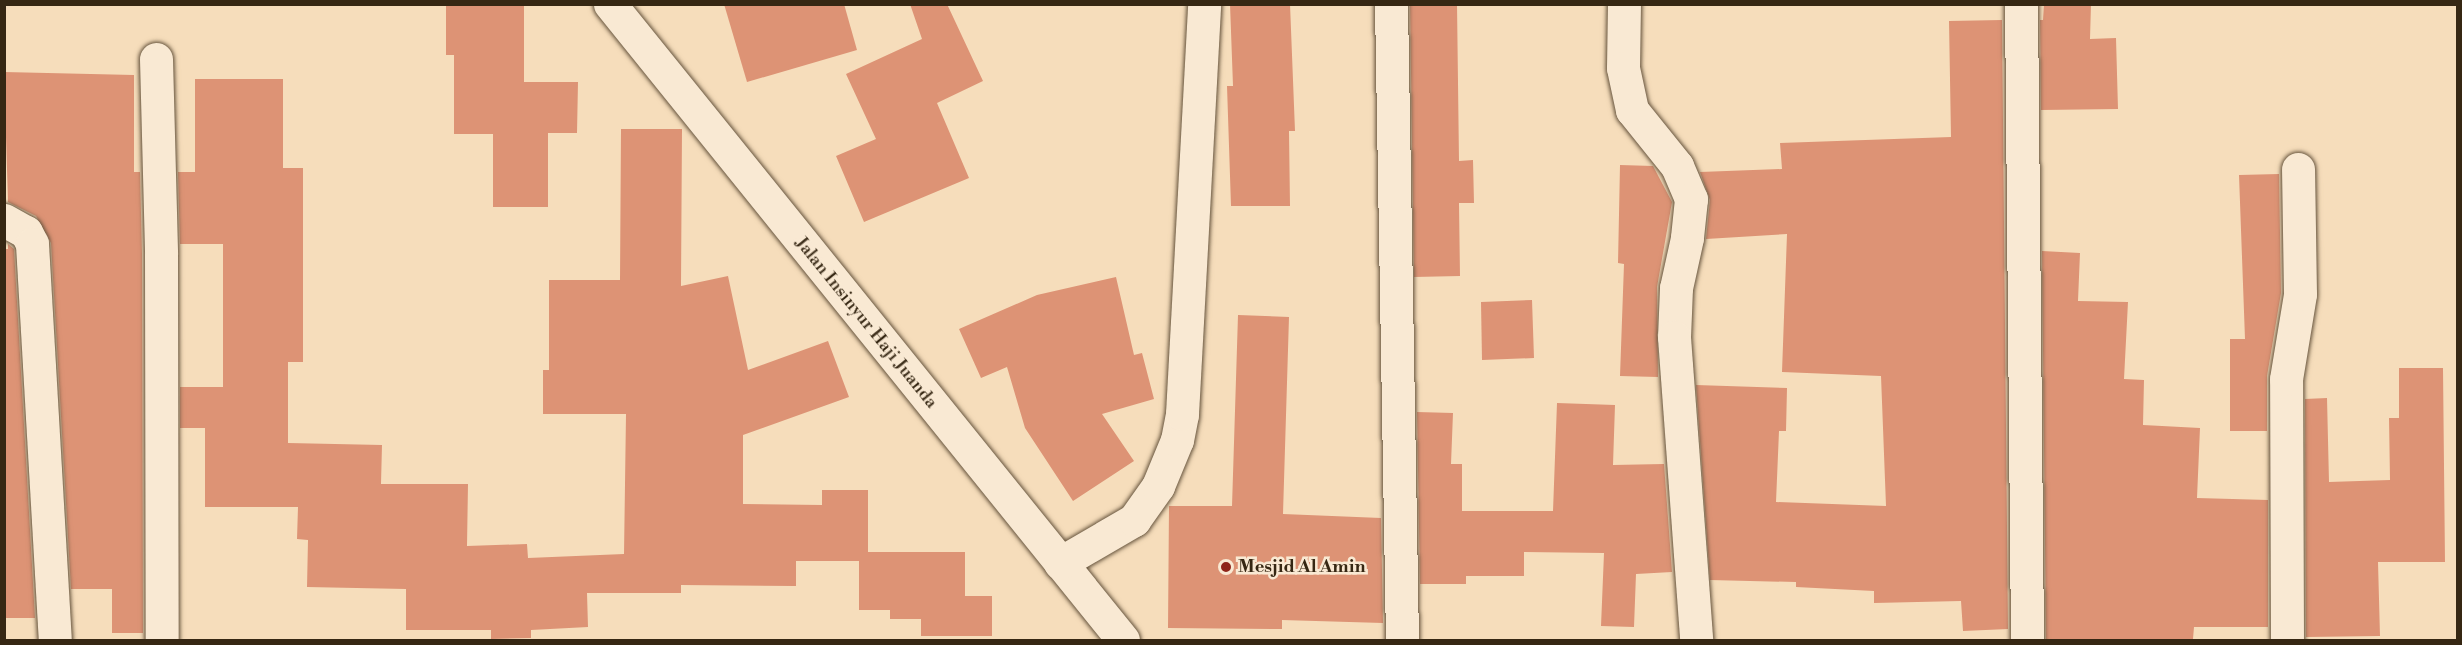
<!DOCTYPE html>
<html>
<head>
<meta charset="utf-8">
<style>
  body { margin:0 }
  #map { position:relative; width:2462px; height:645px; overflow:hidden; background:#f6ddbb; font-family:"Libre Bodoni",serif }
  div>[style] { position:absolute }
  .building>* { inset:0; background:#dd9375 }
  .roads { filter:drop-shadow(0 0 2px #66543d) drop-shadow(0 0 2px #66543d) }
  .minor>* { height:33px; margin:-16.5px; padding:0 16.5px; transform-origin:16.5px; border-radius:16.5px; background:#f9e9d3 }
  .dots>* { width:16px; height:16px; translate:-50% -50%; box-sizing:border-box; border:3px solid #f9e9d3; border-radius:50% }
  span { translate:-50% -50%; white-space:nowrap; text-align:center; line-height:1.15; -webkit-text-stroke:5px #f9e9d3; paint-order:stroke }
  .street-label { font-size:18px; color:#362713 }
  .poi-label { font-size:18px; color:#362713; font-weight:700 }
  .left { translate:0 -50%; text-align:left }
  .frame { position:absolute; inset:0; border:6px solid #362713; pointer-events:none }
</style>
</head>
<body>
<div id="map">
  <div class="building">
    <div style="clip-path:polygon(446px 4px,524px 4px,524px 82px,578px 82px,577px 133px,548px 133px,548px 207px,493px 207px,493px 134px,454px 134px,454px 55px,446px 55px)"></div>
    <div style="clip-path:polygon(724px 4px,844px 4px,857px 50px,747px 82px)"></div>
    <div style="clip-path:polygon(910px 4px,947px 4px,983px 81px,937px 103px,969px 178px,864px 222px,836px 156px,876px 139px,846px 74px,922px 39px)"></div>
    <div style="clip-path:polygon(1230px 4px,1290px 4px,1295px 131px,1289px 131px,1290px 206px,1231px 206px,1227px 86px,1233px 86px)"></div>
    <div style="clip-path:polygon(1410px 4px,1457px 4px,1459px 161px,1473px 160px,1474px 203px,1459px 203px,1460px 276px,1414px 277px)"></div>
    <div style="clip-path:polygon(2044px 4px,2091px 4px,2090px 39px,2116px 38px,2118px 109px,2041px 110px,2040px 20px,2043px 20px)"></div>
    <div style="clip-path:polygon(2002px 20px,2008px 629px,1963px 631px,1961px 601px,1874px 603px,1874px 591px,1796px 587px,1796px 582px,1710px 580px,1696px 385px,1787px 388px,1786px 431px,1779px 431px,1776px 502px,1886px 506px,1881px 376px,1782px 372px,1787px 234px,1706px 239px,1710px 200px,1700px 172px,1782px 169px,1780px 143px,1951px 137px,1949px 21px)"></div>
    <div style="clip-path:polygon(4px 72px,134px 75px,134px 172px,140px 172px,142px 254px,143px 633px,112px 633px,112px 589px,71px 589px,51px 243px,36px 216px,8px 202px)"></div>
    <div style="clip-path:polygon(195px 79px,283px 79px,283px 168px,303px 168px,303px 362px,288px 362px,288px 443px,382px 445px,381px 484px,468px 484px,467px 546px,527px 544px,528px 558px,624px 554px,626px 414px,543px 414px,543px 370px,549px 370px,549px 280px,620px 280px,621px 129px,682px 129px,681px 286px,728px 276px,748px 370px,828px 341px,849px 397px,743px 435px,743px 504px,822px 505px,822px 490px,868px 490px,868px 552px,965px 552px,965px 596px,992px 596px,992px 636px,921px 636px,921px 619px,890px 619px,890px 610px,859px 610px,859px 561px,796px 561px,796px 586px,681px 585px,681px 593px,587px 593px,588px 627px,531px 630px,531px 638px,491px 639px,491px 630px,406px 630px,406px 589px,307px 587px,308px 540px,297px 539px,298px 507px,205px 507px,205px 428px,180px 428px,180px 387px,223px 387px,223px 244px,180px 244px,178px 172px,195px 172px)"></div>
    <div style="clip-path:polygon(1620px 165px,1653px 166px,1672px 202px,1657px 287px,1658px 377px,1620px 376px,1624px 264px,1618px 263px)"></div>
    <div style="clip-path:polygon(2279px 174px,2281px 293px,2267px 376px,2267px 431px,2230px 431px,2230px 339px,2245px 339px,2239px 175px)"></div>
    <div style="clip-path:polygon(8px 244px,14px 249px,35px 618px,5px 618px,4px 249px,8px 249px)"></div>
    <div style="clip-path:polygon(2042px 251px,2080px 253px,2078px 301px,2128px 302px,2124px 379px,2144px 380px,2143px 425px,2200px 428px,2197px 498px,2268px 500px,2268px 627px,2194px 627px,2193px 639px,2046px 640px)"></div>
    <div style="clip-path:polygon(1116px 277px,1134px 355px,1142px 353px,1154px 399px,1102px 414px,1134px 461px,1073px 501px,1025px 428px,1007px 367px,981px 378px,959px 329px,1037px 295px)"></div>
    <div style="clip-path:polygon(1532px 300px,1534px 358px,1482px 360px,1481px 302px)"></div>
    <div style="clip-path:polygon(1238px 315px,1289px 317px,1283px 514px,1381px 518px,1383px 623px,1282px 620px,1282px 629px,1168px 628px,1169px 506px,1232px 506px)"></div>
    <div style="clip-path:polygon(2399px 368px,2443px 368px,2445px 562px,2378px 562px,2380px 636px,2306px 637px,2305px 399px,2327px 398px,2329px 482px,2390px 480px,2389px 418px,2399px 418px)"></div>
    <div style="clip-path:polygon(1557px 403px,1615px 405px,1613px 465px,1664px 464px,1672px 572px,1636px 574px,1634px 627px,1601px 626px,1604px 553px,1524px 552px,1524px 576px,1466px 576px,1466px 584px,1420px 584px,1417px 412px,1453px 413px,1451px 464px,1462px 464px,1462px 511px,1553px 511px)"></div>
  </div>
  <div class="roads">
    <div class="minor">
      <div style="left:610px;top:4px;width:817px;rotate:51.11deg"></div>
      <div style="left:1391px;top:4px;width:636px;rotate:89.01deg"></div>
      <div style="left:1624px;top:4px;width:64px;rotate:90.9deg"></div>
      <div style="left:1623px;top:68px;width:43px;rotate:77.9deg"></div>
      <div style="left:1632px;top:110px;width:72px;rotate:51.2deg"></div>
      <div style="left:1677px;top:166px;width:36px;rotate:67deg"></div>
      <div style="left:1691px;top:199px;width:39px;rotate:96deg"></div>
      <div style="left:1687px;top:238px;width:51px;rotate:102.4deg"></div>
      <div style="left:1676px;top:288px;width:49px;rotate:92.3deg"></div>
      <div style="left:1674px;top:337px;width:304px;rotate:85.8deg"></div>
      <div style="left:2021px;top:4px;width:636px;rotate:89.46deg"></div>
      <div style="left:156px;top:59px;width:195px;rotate:88.5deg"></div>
      <div style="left:161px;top:254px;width:386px;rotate:89.9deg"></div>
      <div style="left:4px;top:220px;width:25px;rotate:29deg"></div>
      <div style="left:26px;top:232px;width:13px;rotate:63deg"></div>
      <div style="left:32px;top:244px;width:397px;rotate:86.7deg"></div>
      <div style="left:1060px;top:563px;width:86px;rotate:-30.2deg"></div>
      <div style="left:1134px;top:520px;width:42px;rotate:-54.8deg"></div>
      <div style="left:1158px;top:486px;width:50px;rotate:-67.6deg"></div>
      <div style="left:1177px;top:440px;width:26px;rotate:-79deg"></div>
      <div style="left:1182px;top:414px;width:411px;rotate:-86.9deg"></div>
      <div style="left:2287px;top:640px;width:261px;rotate:-90.2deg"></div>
      <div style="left:2286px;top:379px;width:86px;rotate:-80.6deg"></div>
      <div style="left:2300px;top:294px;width:125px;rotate:-90.9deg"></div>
    </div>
  </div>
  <div class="dots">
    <div style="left:1226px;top:567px;background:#8f2418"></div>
  </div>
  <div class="street-label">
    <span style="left:866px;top:323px;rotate:51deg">Jalan Insinyur Haji Juanda</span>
  </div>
  <div class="poi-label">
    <span class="left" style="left:1238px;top:567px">Mesjid Al Amin</span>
  </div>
  <div class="frame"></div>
</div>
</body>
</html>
